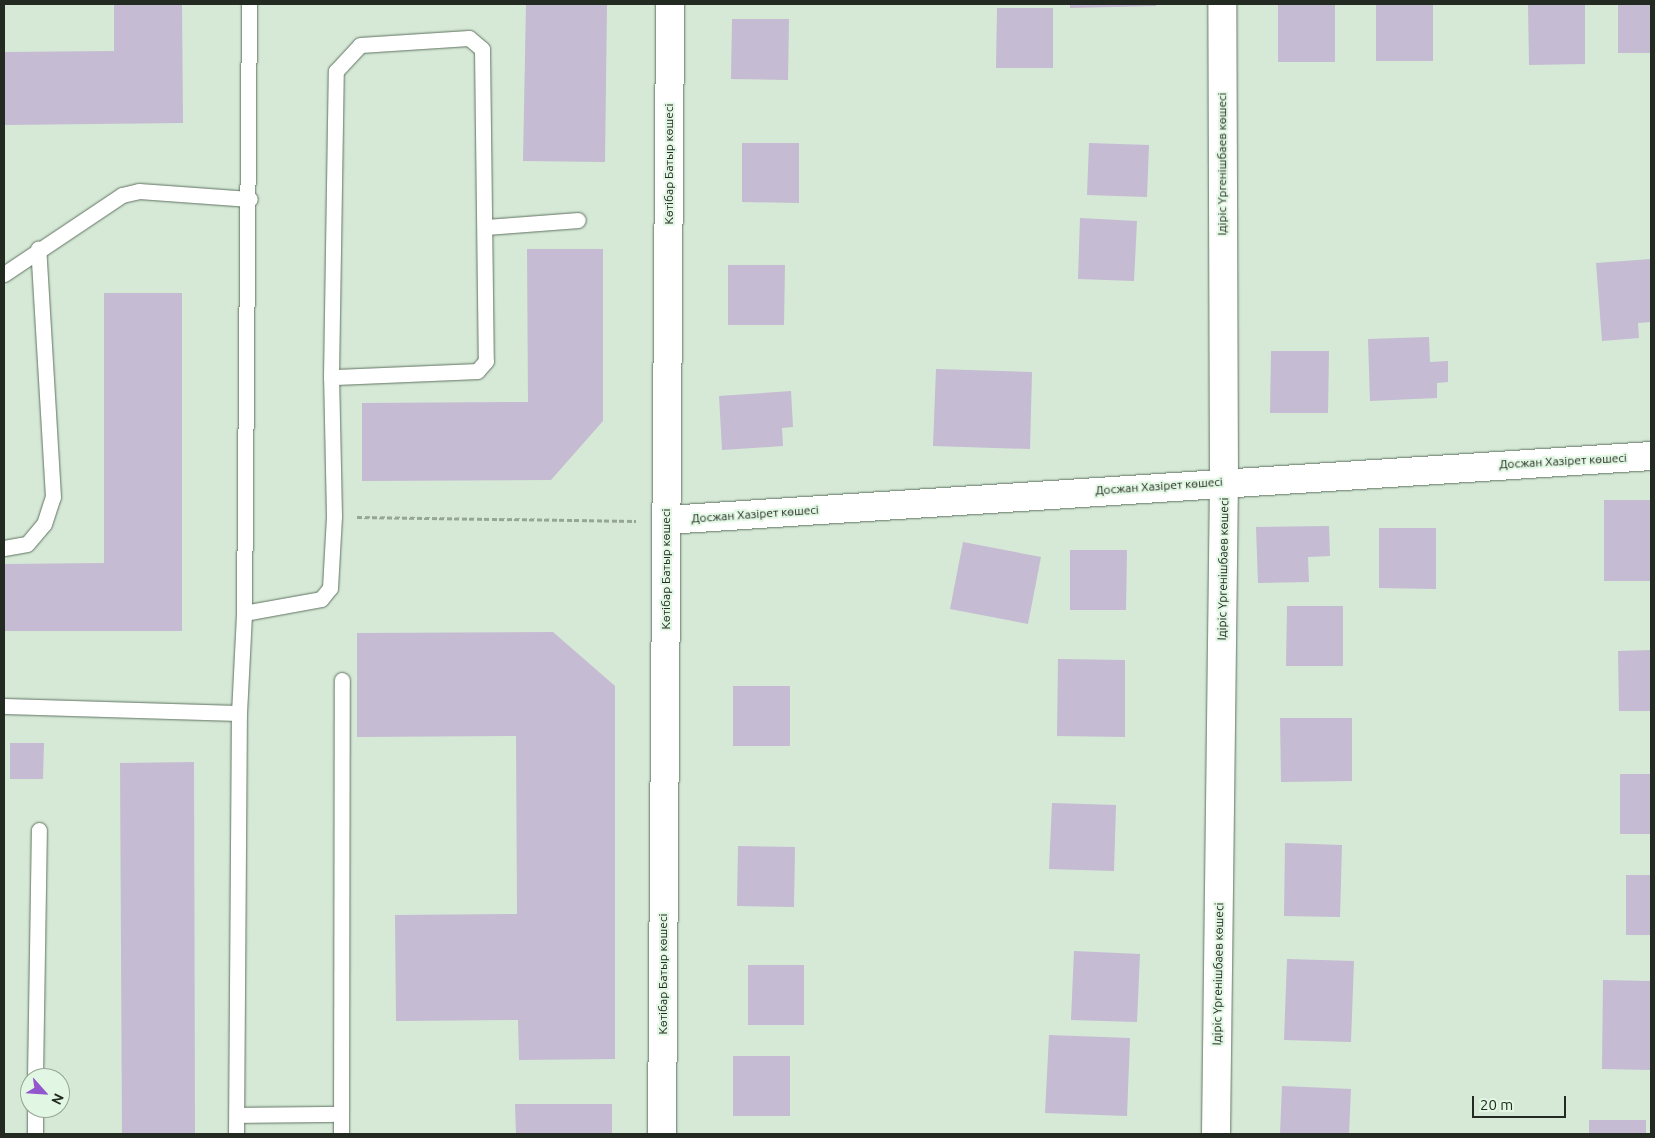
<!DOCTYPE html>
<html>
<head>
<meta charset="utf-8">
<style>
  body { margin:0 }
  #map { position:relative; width:1655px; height:1138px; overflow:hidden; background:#d5e9d6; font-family:Ubuntu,sans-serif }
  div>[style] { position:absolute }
  .building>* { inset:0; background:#c5bbd2 }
  .path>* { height:3px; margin-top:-1.5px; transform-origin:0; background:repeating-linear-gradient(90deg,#95a596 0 5px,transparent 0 7.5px) }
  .roads { filter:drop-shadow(0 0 1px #617362) drop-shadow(0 0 1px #617362) }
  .service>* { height:15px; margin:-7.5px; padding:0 7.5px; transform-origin:7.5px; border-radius:7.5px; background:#fff }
  .minor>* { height:28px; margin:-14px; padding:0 14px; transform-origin:14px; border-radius:14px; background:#fff }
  span { translate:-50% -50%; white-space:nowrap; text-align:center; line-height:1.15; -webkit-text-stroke:4px #e2f7e3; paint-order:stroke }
  .street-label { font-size:12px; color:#222a22 }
  .frame { position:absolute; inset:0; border:5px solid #222a22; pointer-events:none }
  .north { position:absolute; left:20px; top:1068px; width:50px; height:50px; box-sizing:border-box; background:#e2f7e3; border:1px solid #95a596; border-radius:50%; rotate:116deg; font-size:14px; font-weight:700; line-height:20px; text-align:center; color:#222a22 }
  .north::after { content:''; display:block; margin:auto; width:18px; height:22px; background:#9256cd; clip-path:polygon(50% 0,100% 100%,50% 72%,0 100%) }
  .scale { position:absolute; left:1472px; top:1096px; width:94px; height:22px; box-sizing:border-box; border:2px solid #222a22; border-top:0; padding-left:6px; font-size:15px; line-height:18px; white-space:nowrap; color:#222a22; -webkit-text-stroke:4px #e2f7e3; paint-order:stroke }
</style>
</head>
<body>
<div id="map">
  <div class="building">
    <div style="clip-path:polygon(114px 4px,182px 4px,183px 123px,4px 125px,4px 52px,114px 51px)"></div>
    <div style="clip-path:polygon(526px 4px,607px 4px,605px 162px,523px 161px)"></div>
    <div style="clip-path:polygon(1070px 4px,1156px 4px,1156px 6px,1070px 8px)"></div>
    <div style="clip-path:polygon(1278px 4px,1335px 4px,1335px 62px,1278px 62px)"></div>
    <div style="clip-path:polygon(1376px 4px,1433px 4px,1433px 61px,1376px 61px)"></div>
    <div style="clip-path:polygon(1528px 4px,1585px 4px,1585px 64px,1529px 65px)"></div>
    <div style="clip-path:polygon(1618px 4px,1651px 4px,1651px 53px,1618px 53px)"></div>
    <div style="clip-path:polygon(997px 8px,1053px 8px,1053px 68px,996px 68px)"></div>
    <div style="clip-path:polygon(732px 19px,789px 19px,788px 80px,731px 79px)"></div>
    <div style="clip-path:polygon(742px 143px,799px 143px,799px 203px,742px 202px)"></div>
    <div style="clip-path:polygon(1089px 143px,1149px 145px,1147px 197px,1087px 195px)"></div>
    <div style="clip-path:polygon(1080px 218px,1137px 221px,1134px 281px,1078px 279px)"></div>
    <div style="clip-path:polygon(527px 249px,603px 249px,603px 421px,551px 480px,362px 481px,362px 403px,528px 402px)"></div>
    <div style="clip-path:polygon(1651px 259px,1651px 322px,1638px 323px,1639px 338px,1602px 341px,1596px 263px)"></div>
    <div style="clip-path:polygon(728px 265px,785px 265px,784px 325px,728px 325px)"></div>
    <div style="clip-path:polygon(104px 293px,182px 293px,182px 631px,4px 631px,4px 564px,104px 563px)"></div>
    <div style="clip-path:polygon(1429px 337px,1430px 362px,1448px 361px,1448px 382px,1437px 383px,1437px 398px,1370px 401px,1368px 339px)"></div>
    <div style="clip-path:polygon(1271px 351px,1329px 351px,1328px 413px,1270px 413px)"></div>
    <div style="clip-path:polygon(936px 369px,1032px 372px,1030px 449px,933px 446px)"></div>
    <div style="clip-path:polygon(791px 391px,793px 427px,782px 428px,783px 446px,722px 450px,719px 396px)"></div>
    <div style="clip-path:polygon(1604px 500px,1651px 500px,1651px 581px,1604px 581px)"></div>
    <div style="clip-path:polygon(1329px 526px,1330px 556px,1308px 557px,1309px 582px,1258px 583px,1256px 527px)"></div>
    <div style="clip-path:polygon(1379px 528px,1436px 528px,1436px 589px,1379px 588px)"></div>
    <div style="clip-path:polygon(963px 542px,1041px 557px,1028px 624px,950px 609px)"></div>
    <div style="clip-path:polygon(1070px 550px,1127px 550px,1126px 610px,1070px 610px)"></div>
    <div style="clip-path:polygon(1287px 606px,1343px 606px,1343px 666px,1286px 666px)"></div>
    <div style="clip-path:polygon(553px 632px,615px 686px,615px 1059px,519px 1060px,518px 1020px,396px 1021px,395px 915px,517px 914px,516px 736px,357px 737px,357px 633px)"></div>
    <div style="clip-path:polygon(1651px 650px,1651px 711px,1619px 711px,1618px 651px)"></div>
    <div style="clip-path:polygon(1058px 659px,1125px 660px,1125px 737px,1057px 736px)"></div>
    <div style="clip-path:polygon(733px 686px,790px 686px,790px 746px,733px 746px)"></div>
    <div style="clip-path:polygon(1280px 718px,1352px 718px,1352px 781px,1281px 782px)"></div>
    <div style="clip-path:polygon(10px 743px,44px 743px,43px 779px,10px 779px)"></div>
    <div style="clip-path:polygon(194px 762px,195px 1134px,122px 1134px,120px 763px)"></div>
    <div style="clip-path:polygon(1620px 774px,1651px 774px,1651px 834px,1620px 834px)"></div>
    <div style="clip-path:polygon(1052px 803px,1116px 805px,1114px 871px,1049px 869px)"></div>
    <div style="clip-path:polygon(1285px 843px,1342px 845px,1340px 917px,1284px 916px)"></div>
    <div style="clip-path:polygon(738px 846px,795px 847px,794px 907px,737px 906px)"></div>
    <div style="clip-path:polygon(1626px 875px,1651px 875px,1651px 935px,1626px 935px)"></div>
    <div style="clip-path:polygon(1074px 951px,1140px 954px,1137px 1022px,1071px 1020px)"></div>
    <div style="clip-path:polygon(1287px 959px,1354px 961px,1351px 1042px,1284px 1040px)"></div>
    <div style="clip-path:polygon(748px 965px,804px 965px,804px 1025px,748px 1025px)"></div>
    <div style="clip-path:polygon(1603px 980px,1651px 981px,1651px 1070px,1602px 1069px)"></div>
    <div style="clip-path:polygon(1049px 1035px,1130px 1038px,1127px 1116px,1045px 1113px)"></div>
    <div style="clip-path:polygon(733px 1056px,790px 1056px,790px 1116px,733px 1116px)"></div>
    <div style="clip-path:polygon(1282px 1086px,1351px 1089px,1349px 1134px,1280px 1134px)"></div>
    <div style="clip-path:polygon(515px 1104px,612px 1104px,612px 1134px,516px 1134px)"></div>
    <div style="clip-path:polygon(1589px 1120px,1646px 1120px,1646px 1134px,1589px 1134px)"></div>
  </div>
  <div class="path">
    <div style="left:357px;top:517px;width:279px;rotate:0.8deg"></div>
  </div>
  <div class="roads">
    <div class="service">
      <div style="left:487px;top:227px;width:91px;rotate:-4.4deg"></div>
      <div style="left:4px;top:274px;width:142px;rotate:-33.8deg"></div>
      <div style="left:122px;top:195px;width:17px;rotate:-13deg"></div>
      <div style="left:139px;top:191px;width:111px;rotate:4.1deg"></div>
      <div style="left:4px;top:548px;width:23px;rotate:-10deg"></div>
      <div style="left:27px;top:544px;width:26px;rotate:-50deg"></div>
      <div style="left:44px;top:524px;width:28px;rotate:-72deg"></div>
      <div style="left:53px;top:497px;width:249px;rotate:-93.4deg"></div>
      <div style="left:244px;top:613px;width:609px;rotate:-89.53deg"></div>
      <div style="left:4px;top:706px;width:235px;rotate:1.7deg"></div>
      <div style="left:35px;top:1078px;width:248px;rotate:-89.1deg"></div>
      <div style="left:237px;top:1115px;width:104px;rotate:-0.6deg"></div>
      <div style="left:35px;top:1134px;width:26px;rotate:-90deg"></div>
      <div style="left:236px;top:1134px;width:421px;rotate:-89.6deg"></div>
      <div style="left:239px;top:713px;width:100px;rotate:-87.1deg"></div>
      <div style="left:244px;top:613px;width:78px;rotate:-10.3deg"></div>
      <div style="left:321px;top:599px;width:14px;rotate:-51deg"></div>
      <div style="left:330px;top:588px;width:72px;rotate:-86.8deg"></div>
      <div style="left:334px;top:516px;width:139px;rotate:-91.2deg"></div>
      <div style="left:331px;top:377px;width:306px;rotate:-89.1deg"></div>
      <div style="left:336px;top:71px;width:35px;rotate:-47deg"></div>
      <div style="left:360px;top:45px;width:109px;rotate:-3.7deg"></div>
      <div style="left:469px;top:38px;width:17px;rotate:40deg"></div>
      <div style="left:482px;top:49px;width:312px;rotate:89.3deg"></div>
      <div style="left:486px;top:361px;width:13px;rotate:132deg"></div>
      <div style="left:477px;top:371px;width:146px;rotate:177.6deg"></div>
      <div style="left:341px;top:1134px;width:454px;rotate:-89.9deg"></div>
    </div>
    <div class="minor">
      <div style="left:667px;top:520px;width:986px;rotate:-3.72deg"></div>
      <div style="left:662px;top:1134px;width:1130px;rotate:-89.59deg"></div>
      <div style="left:1216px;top:1134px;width:653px;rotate:-89.3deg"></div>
      <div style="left:1224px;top:481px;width:477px;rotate:-90.2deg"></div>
    </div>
  </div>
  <div class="street-label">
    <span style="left:669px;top:164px;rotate:-90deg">Көтібар Батыр көшесі</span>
    <span style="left:1222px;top:164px;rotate:-90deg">Ідіріс Үргенішбаев көшесі</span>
    <span style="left:1563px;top:461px;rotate:-3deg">Досжан Хазірет көшесі</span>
    <span style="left:1159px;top:486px;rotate:-4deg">Досжан Хазірет көшесі</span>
    <span style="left:755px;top:514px;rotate:-4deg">Досжан Хазірет көшесі</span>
    <span style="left:666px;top:569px;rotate:-90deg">Көтібар Батыр көшесі</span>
    <span style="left:1223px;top:569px;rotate:-89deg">Ідіріс Үргенішбаев көшесі</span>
    <span style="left:663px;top:974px;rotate:-90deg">Көтібар Батыр көшесі</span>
    <span style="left:1218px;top:974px;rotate:-89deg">Ідіріс Үргенішбаев көшесі</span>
  </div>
  <div class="frame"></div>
  <div class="north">N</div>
  <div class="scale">20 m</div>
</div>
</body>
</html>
